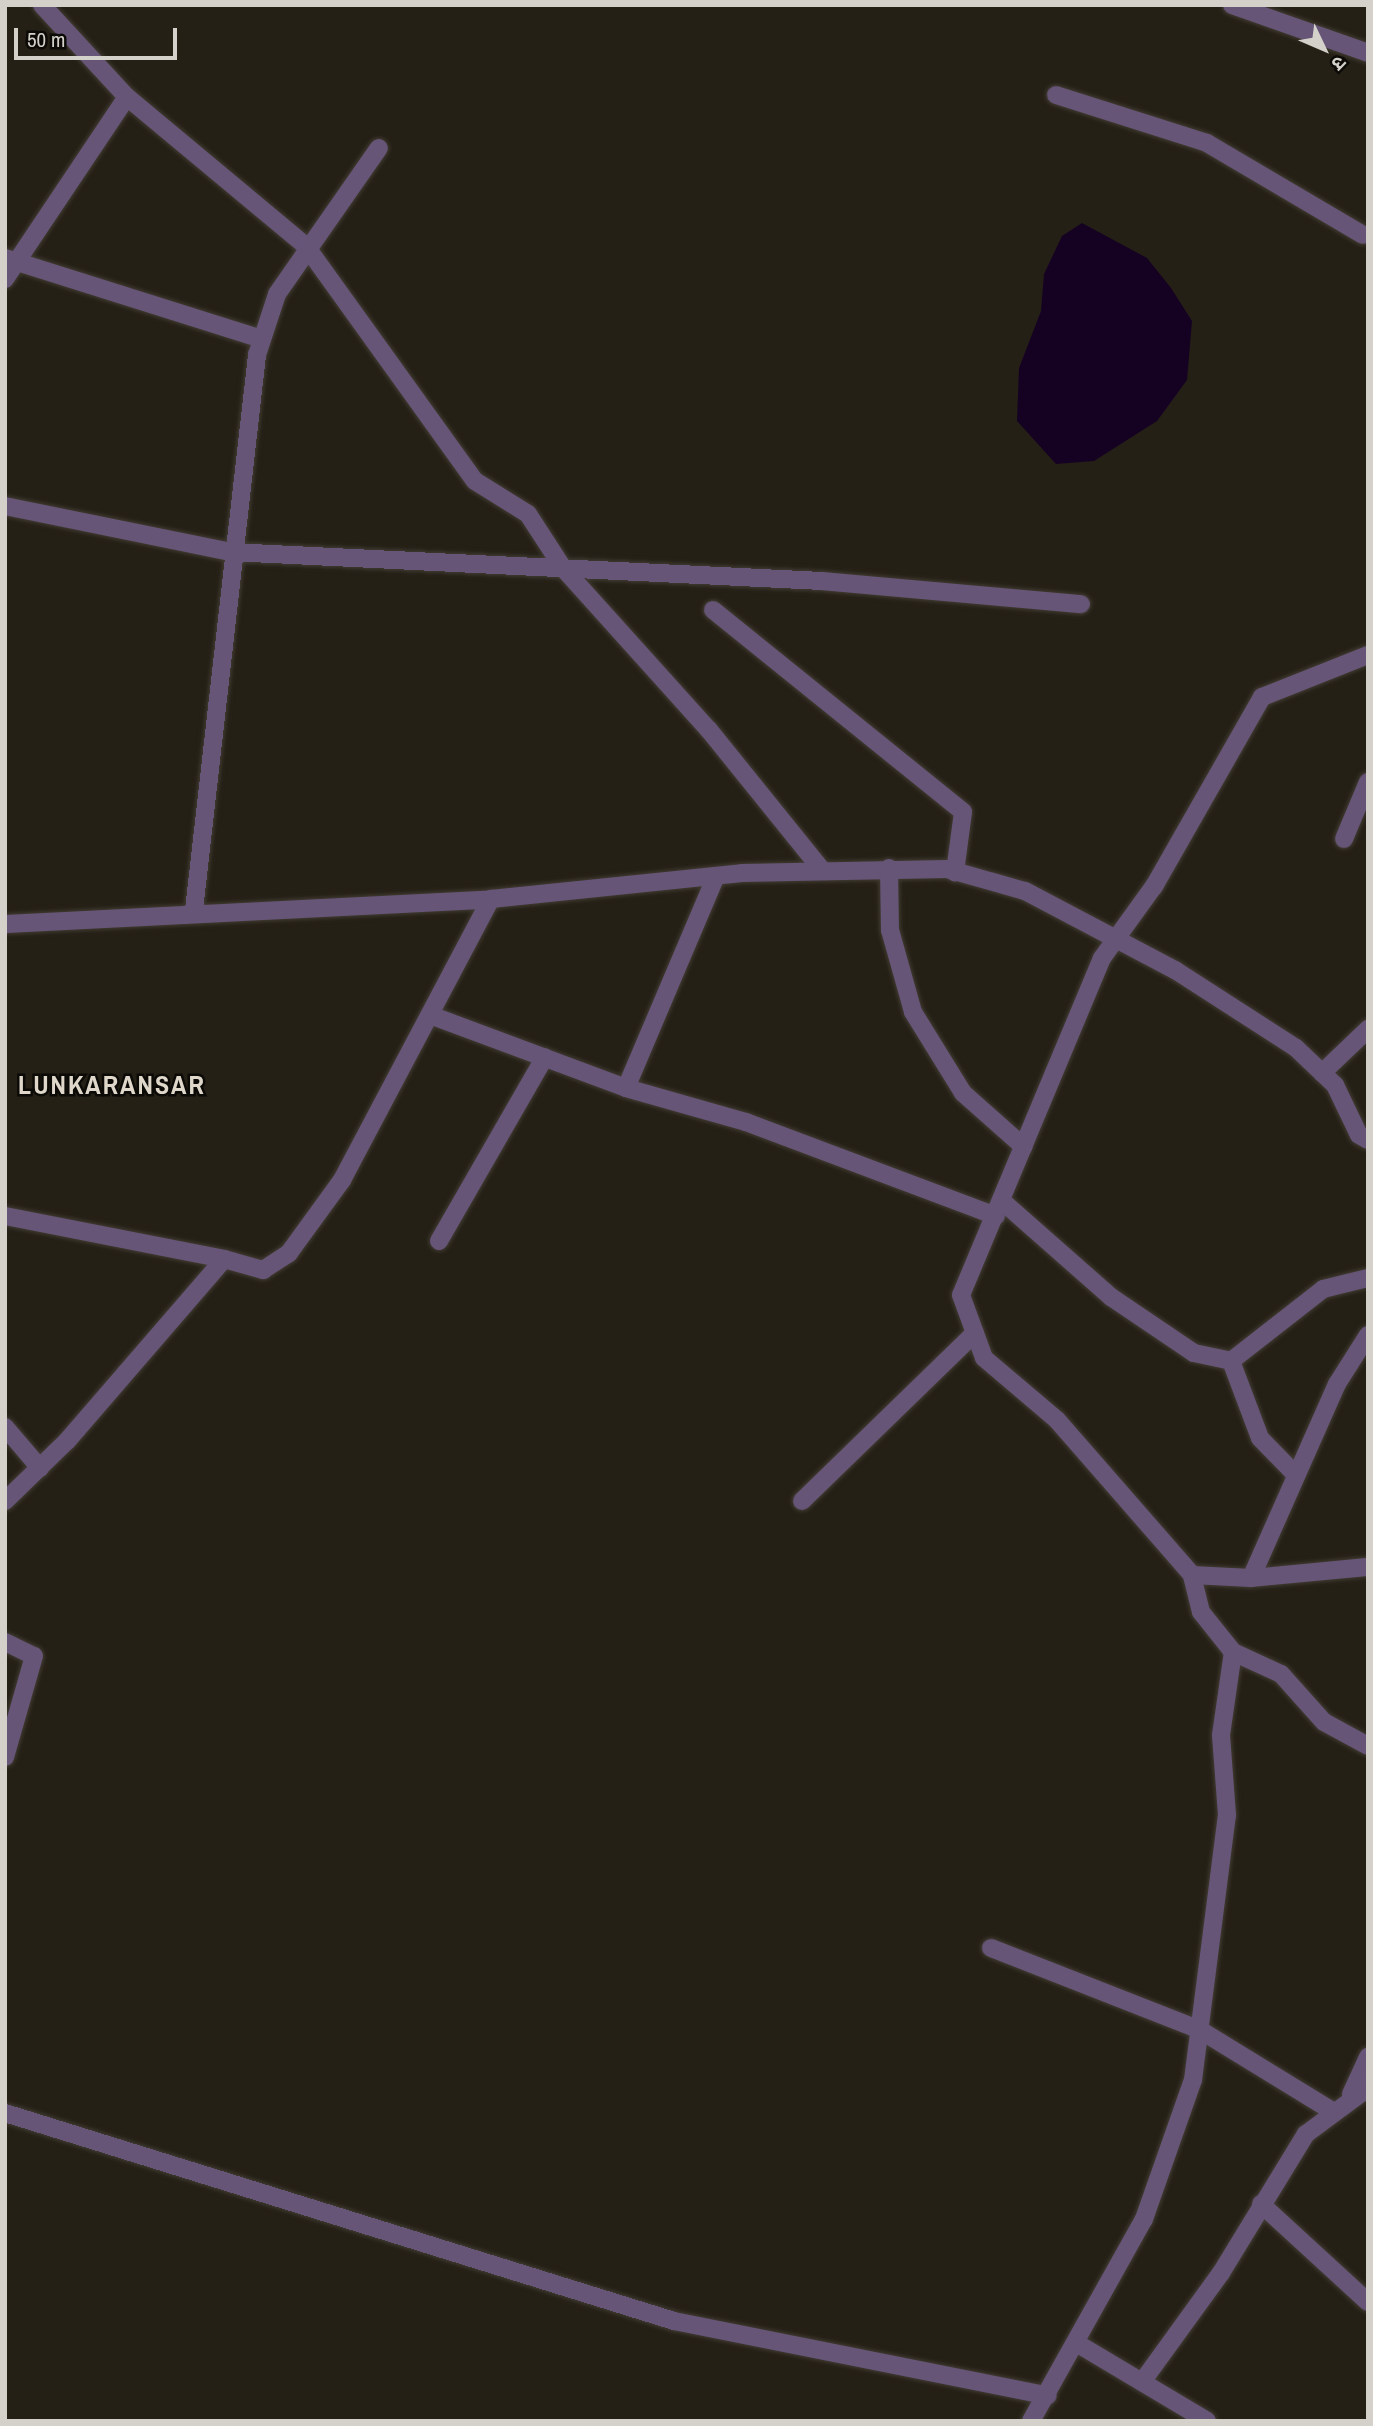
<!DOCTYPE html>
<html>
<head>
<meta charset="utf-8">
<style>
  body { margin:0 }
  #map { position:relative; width:1373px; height:2426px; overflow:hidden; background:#252016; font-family:"Archivo Narrow","Noto Sans Devanagari",sans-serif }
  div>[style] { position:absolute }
  .water>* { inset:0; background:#150223 }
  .roads { filter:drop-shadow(0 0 2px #413c33) drop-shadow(0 0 2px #413c33) }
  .street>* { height:18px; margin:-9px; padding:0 9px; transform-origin:9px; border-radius:9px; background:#675578 }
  span { translate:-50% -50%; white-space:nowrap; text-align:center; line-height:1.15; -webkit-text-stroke:5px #0c0a06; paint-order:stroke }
  .district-label { font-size:26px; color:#ded7ca; font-weight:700; letter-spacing:2px }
  .frame { position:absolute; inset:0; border:7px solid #d4d1ca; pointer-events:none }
  .north { position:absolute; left:1289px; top:14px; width:70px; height:70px; -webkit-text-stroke:5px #0c0a06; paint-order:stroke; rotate:134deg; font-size:19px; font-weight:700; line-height:28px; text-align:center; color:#d4d1ca }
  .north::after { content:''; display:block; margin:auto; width:24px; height:32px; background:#d4d1ca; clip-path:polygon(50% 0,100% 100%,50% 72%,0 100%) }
  .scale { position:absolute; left:14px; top:28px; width:163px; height:32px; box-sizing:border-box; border:4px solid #d4d1ca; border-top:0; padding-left:9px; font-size:21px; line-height:24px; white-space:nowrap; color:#d4d1ca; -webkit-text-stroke:5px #0c0a06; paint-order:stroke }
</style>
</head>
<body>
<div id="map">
  <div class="water">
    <div style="clip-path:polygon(1082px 223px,1147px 258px,1171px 288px,1192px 321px,1187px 380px,1157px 421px,1094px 461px,1056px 464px,1017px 421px,1019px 368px,1041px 311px,1044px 274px,1062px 236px)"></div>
  </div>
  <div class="roads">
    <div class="street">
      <div style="left:42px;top:5px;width:125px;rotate:47.3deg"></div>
      <div style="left:1232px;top:5px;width:144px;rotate:19.4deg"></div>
      <div style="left:1056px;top:95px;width:158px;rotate:17.6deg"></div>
      <div style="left:1207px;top:143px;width:181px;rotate:30.5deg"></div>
      <div style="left:5px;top:258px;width:269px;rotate:17.5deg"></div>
      <div style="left:5px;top:279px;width:219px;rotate:-56.2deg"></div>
      <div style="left:127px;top:97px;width:233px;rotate:39.8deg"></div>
      <div style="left:306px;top:246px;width:289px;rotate:54.3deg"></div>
      <div style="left:475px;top:481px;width:62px;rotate:31.9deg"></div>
      <div style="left:528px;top:514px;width:64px;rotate:57.1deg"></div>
      <div style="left:563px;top:568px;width:218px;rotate:48deg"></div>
      <div style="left:709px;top:730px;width:180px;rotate:51.1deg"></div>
      <div style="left:5px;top:506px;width:231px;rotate:11.5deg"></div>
      <div style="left:231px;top:552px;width:592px;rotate:2.81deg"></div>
      <div style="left:822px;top:581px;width:260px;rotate:5.1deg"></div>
      <div style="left:713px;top:610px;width:321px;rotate:38.9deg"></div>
      <div style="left:963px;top:812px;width:61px;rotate:97.6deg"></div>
      <div style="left:1368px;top:655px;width:114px;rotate:158.4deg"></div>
      <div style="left:1262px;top:697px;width:218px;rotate:119.7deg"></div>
      <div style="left:1154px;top:886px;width:89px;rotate:125.8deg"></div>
      <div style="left:1102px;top:958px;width:365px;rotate:112.7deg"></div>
      <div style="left:961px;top:1295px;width:67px;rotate:69.9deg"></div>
      <div style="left:984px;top:1358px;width:96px;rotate:40.3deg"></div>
      <div style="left:1057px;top:1420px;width:206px;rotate:48.9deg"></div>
      <div style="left:1192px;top:1575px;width:59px;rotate:2.9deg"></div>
      <div style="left:1251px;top:1578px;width:118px;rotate:-5.4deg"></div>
      <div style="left:1344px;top:839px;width:62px;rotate:-67.2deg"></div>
      <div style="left:889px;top:868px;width:62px;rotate:89.1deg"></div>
      <div style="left:890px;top:930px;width:85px;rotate:74.3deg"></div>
      <div style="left:913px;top:1012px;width:95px;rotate:58.3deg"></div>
      <div style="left:963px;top:1093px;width:81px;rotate:41.5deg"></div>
      <div style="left:194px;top:910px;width:559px;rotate:-83.52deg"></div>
      <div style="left:257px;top:355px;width:64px;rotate:-71.8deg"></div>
      <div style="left:277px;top:294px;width:178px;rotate:-55.1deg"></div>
      <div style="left:5px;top:924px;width:487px;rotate:-2.9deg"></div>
      <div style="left:491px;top:899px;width:252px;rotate:-5.9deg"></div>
      <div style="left:742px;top:873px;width:205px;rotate:-1.1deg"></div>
      <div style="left:947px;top:869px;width:81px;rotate:15.8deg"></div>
      <div style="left:1025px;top:891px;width:170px;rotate:27.8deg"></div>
      <div style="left:1175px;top:970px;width:144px;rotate:32.8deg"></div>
      <div style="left:1296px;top:1048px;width:54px;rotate:43.5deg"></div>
      <div style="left:1335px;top:1085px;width:55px;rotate:64.4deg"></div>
      <div style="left:1359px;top:1135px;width:10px;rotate:29deg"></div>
      <div style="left:430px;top:1015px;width:209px;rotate:20.4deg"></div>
      <div style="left:626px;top:1088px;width:230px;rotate:-67deg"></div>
      <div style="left:1322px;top:1073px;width:64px;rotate:-43.7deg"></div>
      <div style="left:626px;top:1088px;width:125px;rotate:15.8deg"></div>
      <div style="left:746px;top:1122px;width:267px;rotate:20.6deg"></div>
      <div style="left:1002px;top:1201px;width:145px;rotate:41.4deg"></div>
      <div style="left:1111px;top:1297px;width:100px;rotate:34deg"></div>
      <div style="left:1194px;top:1353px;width:38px;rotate:12deg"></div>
      <div style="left:5px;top:1216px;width:223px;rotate:11.1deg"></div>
      <div style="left:439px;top:1241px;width:212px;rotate:-60.1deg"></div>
      <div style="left:5px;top:1427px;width:54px;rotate:49.5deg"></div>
      <div style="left:1295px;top:1474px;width:50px;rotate:-134.2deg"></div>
      <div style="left:1260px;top:1438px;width:82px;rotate:-110.6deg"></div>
      <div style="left:1231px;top:1361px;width:117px;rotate:-38deg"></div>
      <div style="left:1323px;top:1289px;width:46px;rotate:-13.7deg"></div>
      <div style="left:5px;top:1501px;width:86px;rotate:-44.1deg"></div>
      <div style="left:67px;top:1441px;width:240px;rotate:-49.2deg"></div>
      <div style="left:224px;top:1259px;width:41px;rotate:15.8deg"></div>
      <div style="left:263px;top:1270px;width:31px;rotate:-33deg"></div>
      <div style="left:289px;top:1253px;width:90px;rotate:-54deg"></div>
      <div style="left:342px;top:1180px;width:318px;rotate:-62.1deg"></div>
      <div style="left:802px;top:1501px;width:241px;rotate:-44.2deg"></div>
      <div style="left:1251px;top:1578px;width:212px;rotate:-66.1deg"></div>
      <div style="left:1337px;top:1384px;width:58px;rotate:-57.7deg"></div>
      <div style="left:5px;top:1642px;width:32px;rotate:26deg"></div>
      <div style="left:34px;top:1656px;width:105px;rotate:106deg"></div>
      <div style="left:1233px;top:1652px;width:53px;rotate:24.6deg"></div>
      <div style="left:1281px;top:1674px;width:64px;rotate:48.1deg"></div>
      <div style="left:1324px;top:1722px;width:50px;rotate:28.6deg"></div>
      <div style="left:991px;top:1948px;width:225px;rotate:21.4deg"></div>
      <div style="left:1200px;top:2030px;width:155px;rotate:31.5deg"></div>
      <div style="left:1351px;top:2094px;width:41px;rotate:-65.3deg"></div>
      <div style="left:5px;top:2113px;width:701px;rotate:17.27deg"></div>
      <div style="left:674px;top:2321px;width:381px;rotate:11.3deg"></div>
      <div style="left:1261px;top:2204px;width:145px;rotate:42.5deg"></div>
      <div style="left:1078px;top:2344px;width:150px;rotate:30.8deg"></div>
      <div style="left:1142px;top:2382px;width:135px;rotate:-54.1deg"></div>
      <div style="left:1221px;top:2273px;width:163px;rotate:-58.6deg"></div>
      <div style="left:1306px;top:2134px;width:77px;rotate:-36.6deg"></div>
      <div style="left:1031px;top:2421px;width:231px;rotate:-60.8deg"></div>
      <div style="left:1144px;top:2219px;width:147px;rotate:-70.6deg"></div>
      <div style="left:1193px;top:2080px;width:267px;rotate:-82.7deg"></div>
      <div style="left:1227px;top:1815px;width:80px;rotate:-94.3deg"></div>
      <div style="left:1221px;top:1735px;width:84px;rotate:-81.8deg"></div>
      <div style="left:1233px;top:1652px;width:51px;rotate:-128.7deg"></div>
      <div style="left:1201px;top:1612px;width:38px;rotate:-104deg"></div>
    </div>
  </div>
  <div class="district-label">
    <span style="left:112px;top:1085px">LUNKARANSAR</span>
  </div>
  <div class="frame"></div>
  <div class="north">उ</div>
  <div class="scale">50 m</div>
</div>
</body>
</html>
